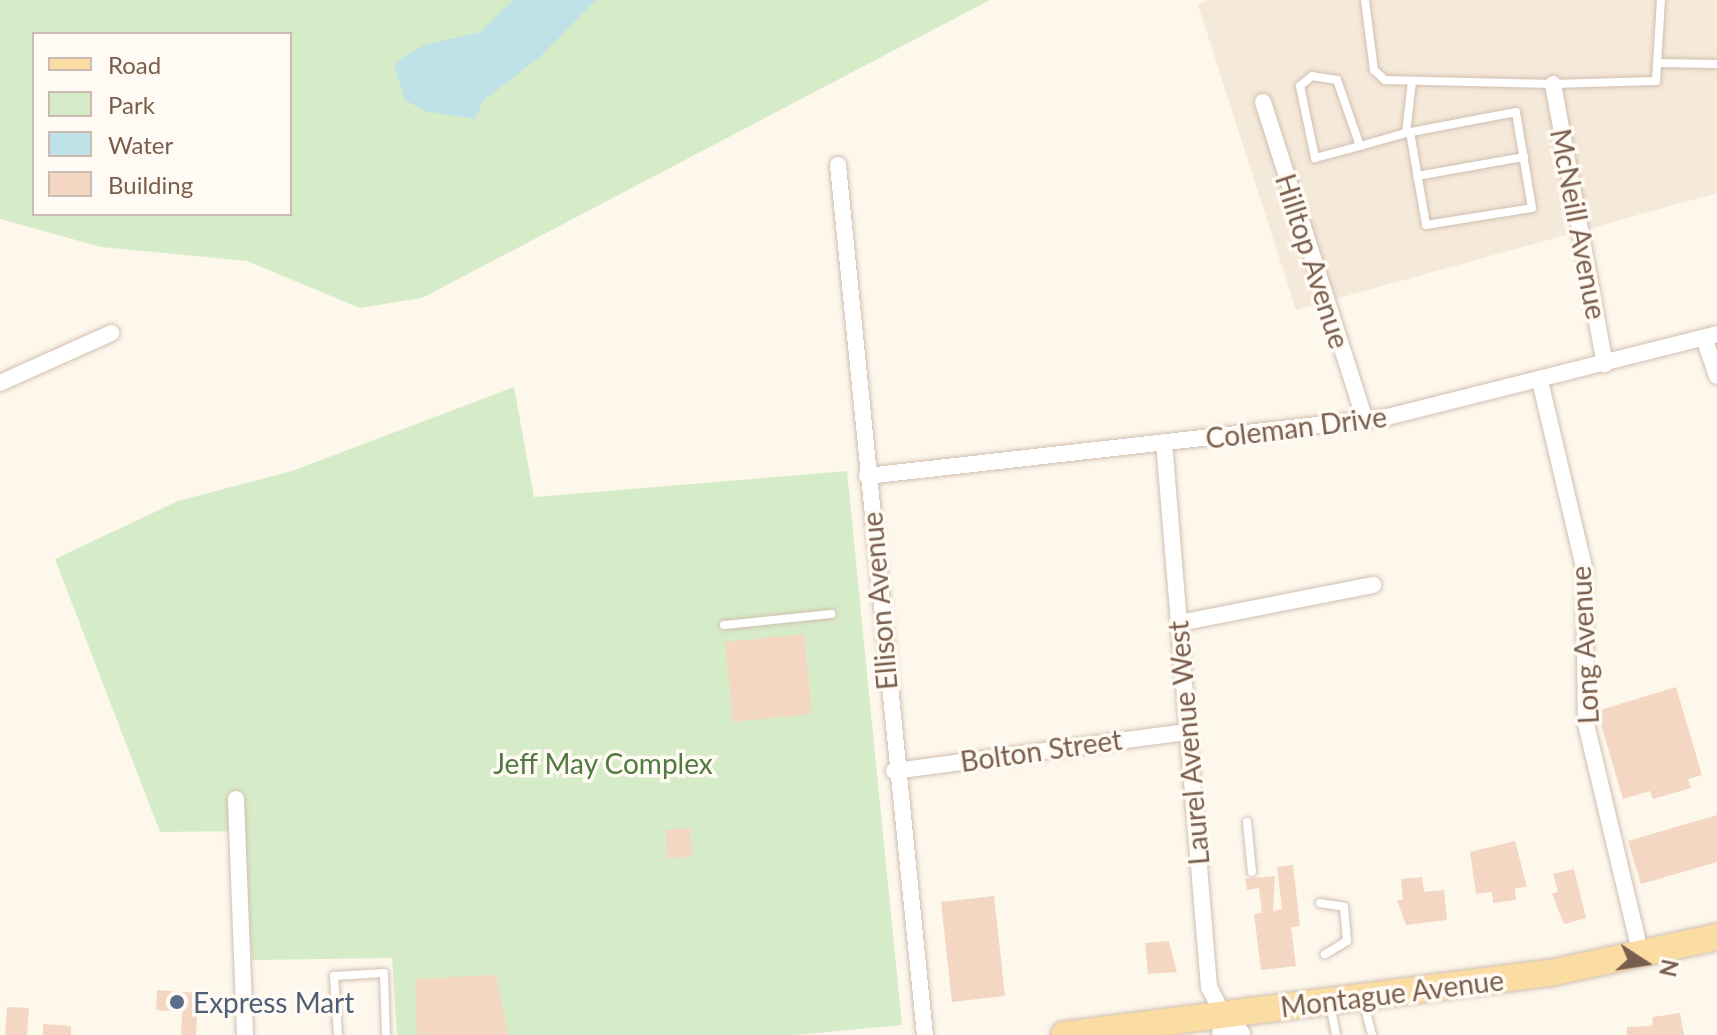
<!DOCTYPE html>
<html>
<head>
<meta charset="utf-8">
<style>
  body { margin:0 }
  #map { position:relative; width:1717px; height:1035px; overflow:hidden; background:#fdf7ec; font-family:Lato,sans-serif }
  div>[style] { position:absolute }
  .residential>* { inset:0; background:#f5e9da }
  .green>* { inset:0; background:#d6ecc9 }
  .water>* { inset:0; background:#bfe1e8 }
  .building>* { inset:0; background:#f3d7c2 }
  .roads { filter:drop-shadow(0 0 2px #d1bfb0) drop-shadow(0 0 2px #d1bfb0) }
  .lane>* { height:8px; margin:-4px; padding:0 4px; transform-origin:4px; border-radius:4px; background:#fff }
  .street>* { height:16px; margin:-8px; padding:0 8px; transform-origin:8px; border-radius:8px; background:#fff }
  .secondary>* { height:24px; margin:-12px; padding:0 12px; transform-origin:12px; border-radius:12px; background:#fff }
  .primary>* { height:26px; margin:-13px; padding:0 13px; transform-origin:13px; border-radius:13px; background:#fbdda4 }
  .dots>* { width:22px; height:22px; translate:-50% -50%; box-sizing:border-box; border:4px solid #fffaf3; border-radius:50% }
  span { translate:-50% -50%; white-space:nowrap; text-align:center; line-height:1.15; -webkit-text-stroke:7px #fffaf3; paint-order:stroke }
  .street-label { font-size:28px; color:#7a5e4d }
  .park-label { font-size:28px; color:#507a41 }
  .service-label { font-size:28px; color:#4e5e75 }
  .left { translate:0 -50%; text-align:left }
  .legend { position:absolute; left:32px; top:32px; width:260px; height:184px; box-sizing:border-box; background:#fffaf3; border:2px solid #cabcb1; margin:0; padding:10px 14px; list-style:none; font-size:24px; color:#7a5e4d }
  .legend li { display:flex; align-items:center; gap:16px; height:40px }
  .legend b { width:40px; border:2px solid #cabcb1 }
  .north { position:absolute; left:1605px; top:923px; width:80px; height:80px; -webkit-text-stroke:6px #fffaf3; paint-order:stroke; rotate:102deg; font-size:22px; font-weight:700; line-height:32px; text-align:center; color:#7a5e4d }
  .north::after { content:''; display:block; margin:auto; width:28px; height:36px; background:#7a5e4d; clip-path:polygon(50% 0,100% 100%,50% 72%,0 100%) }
</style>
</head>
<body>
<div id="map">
  <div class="residential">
    <div style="clip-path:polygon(1207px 0,1717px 0,1717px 193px,1296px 310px,1198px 5px)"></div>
  </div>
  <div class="green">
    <div style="clip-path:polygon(evenodd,0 0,990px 0,422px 298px,360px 308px,247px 261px,101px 247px,0 219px,0 0,34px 34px,290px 34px,290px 214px,34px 214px,34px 34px)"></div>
    <div style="clip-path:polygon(514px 387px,534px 497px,847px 471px,902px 1025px,796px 1035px,397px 1035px,392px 958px,252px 960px,243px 831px,160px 832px,55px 559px,178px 501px,292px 471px)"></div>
  </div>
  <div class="water">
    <div style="clip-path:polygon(513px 0,596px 0,542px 55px,483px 101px,475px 119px,424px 111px,405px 100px,394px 66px,402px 58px,424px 45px,481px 32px)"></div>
  </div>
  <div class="building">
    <div style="clip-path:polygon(804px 634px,812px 714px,733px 722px,725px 642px)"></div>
    <div style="clip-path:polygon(1676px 687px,1702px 775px,1688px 779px,1691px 788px,1653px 799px,1650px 791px,1623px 799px,1597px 711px)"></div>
    <div style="clip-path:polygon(1717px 815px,1717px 862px,1641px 884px,1628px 841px)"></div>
    <div style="clip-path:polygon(690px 828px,692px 857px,667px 858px,666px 830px)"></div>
    <div style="clip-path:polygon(1515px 841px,1527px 887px,1515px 888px,1516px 900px,1493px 903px,1492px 892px,1476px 894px,1470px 852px)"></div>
    <div style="clip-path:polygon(1293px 865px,1300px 926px,1291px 927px,1296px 966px,1261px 970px,1254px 914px,1262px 913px,1259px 888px,1247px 890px,1245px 879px,1275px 876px,1273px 911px,1282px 909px,1277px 867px)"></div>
    <div style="clip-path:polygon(1574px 869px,1586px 918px,1564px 924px,1552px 894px,1558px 892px,1553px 874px)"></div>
    <div style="clip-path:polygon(1422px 877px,1424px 892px,1444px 890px,1447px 920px,1406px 925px,1397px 900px,1403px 900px,1401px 879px)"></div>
    <div style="clip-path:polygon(994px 896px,1005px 996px,952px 1002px,941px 902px)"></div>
    <div style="clip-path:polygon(1169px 941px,1177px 972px,1148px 974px,1145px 943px)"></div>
    <div style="clip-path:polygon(496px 975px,508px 1035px,417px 1035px,415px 979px)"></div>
    <div style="clip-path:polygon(157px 990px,198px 993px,196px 1035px,181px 1035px,182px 1012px,156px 1010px)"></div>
    <div style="clip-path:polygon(7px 1007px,29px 1008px,27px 1035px,5px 1035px)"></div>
    <div style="clip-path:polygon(1680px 1013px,1684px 1035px,1627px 1035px,1627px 1027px,1652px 1026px,1653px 1017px)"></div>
    <div style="clip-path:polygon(43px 1024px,71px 1026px,71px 1035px,43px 1035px)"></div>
  </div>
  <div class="roads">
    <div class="lane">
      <div style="left:1365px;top:0;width:71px;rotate:82.7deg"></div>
      <div style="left:1374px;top:70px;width:15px;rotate:42deg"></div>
      <div style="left:1385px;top:80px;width:168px;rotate:1.4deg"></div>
      <div style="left:1553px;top:84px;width:103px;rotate:-1.7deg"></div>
      <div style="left:1656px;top:81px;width:81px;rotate:-86.5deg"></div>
      <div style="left:1660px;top:63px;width:57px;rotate:1deg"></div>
      <div style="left:1410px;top:132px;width:94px;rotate:80.2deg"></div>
      <div style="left:1426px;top:225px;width:107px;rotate:-9.1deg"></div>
      <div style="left:1532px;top:208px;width:97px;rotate:-99.5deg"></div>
      <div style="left:1516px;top:112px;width:112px;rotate:169.2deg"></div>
      <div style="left:1406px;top:133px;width:52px;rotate:-83.4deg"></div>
      <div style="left:1360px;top:146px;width:70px;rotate:-109.2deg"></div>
      <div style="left:1337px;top:80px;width:25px;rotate:-171deg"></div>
      <div style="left:1312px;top:76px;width:16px;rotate:140deg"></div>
      <div style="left:1300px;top:86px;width:74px;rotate:78.2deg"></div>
      <div style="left:1315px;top:158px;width:47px;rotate:-14.9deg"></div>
      <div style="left:1360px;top:146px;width:48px;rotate:-15.8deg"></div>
      <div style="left:1417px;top:176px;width:109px;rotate:-10.1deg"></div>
      <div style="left:724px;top:625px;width:108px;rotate:-5.9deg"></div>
      <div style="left:1247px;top:822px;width:50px;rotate:84.3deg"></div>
      <div style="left:1320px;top:903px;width:24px;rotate:9deg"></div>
      <div style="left:1344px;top:907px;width:34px;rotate:85deg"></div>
      <div style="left:1347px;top:941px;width:26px;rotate:149deg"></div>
      <div style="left:1363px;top:1001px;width:35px;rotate:75deg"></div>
      <div style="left:1330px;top:1004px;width:32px;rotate:79deg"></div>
      <div style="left:338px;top:1035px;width:59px;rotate:-93.9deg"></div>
      <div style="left:334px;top:976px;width:50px;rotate:-3.4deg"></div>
      <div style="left:384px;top:973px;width:62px;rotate:88.2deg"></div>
    </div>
    <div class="street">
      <div style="left:1553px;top:84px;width:285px;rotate:79.5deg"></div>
      <div style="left:1263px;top:102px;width:334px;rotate:72.2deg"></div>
      <div style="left:838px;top:165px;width:874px;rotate:84.29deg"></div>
      <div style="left:1704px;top:338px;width:40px;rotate:71.1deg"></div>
      <div style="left:1540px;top:381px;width:191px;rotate:76.7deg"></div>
      <div style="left:1584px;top:567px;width:157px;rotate:89.3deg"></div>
      <div style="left:1586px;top:724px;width:237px;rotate:76.6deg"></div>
      <div style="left:0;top:383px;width:122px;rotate:-24.2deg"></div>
      <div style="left:1164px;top:442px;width:547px;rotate:85.28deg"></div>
      <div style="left:1209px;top:987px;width:30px;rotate:63deg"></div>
      <div style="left:1223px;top:1014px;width:21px;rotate:98deg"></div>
      <div style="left:867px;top:476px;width:523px;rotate:-6.47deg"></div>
      <div style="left:1387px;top:417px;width:340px;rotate:-14.1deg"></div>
      <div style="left:1179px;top:623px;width:198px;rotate:-11.1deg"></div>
      <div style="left:894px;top:771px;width:296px;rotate:-7.6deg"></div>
      <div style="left:236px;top:799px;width:236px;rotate:87.8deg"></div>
    </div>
    <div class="secondary">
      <div style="left:1223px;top:1014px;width:26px;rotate:54deg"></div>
    </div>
    <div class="primary">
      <div style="left:1064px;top:1035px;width:490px;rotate:-7.3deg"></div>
      <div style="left:1550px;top:973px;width:171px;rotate:-12.2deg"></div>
    </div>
  </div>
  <div class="dots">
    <div style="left:177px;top:1002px;background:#5c6f8a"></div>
  </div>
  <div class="street-label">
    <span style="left:1579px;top:224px;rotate:79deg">McNeill Avenue</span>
    <span style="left:1313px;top:261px;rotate:72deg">Hilltop Avenue</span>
    <span style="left:1296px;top:427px;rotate:-7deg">Coleman Drive</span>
    <span style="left:879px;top:601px;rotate:-95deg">Ellison Avenue</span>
    <span style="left:1584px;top:645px;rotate:-93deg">Long Avenue</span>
    <span style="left:1188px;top:743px;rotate:-95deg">Laurel Avenue West</span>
    <span style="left:1041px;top:750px;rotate:-8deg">Bolton Street</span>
    <span style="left:1392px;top:993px;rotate:-7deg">Montague Avenue</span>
  </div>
  <div class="park-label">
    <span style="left:603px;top:763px">Jeff May Complex</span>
  </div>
  <div class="service-label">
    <span class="left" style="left:193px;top:1002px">Express Mart</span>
  </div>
  <ul class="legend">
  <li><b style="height:10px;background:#fbdda4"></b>Road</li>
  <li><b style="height:22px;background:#d6ecc9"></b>Park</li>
  <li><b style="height:22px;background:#bfe1e8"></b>Water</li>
  <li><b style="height:22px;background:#f3d7c2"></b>Building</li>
  </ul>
  <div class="north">N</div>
</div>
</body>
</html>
